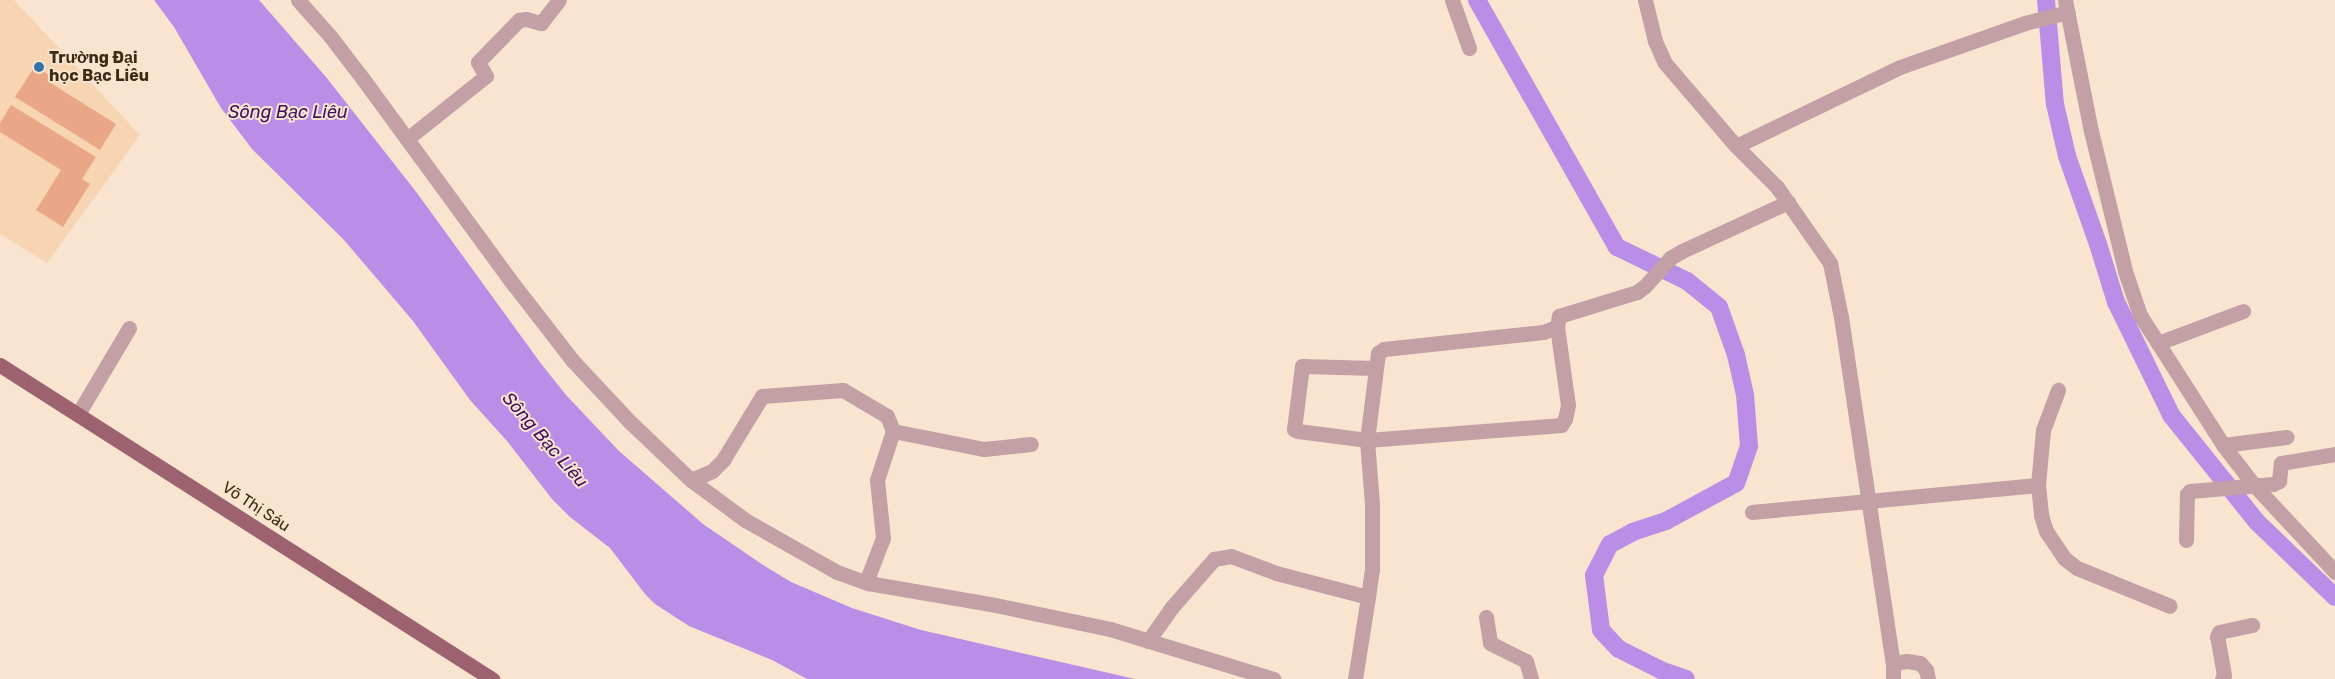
<!DOCTYPE html>
<html>
<head>
<meta charset="utf-8">
<style>
  body { margin:0 }
  #map { position:relative; width:2335px; height:679px; overflow:hidden; background:#f9e4cf; font-family:Rubik,sans-serif }
  div>[style] { position:absolute }
  .built>* { inset:0; background:#f8d5b2 }
  .water>* { inset:0; background:#ba8de7 }
  .canal>* { height:18px; margin:-9px; padding:0 9px; transform-origin:9px; border-radius:9px; background:#ba8de7 }
  .building>* { inset:0; background:#eaa787 }
  .minor>* { height:15px; margin:-7.5px; padding:0 7.5px; transform-origin:7.5px; border-radius:7.5px; background:#c2a0a6 }
  .major>* { height:15px; margin:-7.5px; padding:0 7.5px; transform-origin:7.5px; border-radius:7.5px; background:#9d626f }
  .dots>* { width:14px; height:14px; translate:-50% -50%; box-sizing:border-box; border:2px solid #f9e4cf; border-radius:50% }
  span { translate:-50% -50%; white-space:nowrap; text-align:center; line-height:1.15; -webkit-text-stroke:4px #f9e4cf; paint-order:stroke }
  .poi-label { font-size:16px; color:#3f2b15; font-weight:700 }
  .left { translate:0 -50%; text-align:left }
  .street-label { font-size:16px; color:#3f2b15 }
  .water-label { font-size:18px; color:#3f0f60; font-style:italic }
</style>
</head>
<body>
<div id="map">
  <div class="built">
    <div style="clip-path:polygon(0 0,14px 0,140px 135px,47px 263px,0 234px)"></div>
  </div>
  <div class="water">
    <div style="clip-path:polygon(154px 0,259px 0,326px 77px,417px 193px,539px 361px,566px 395px,619px 451px,703px 524px,763px 565px,791px 582px,852px 608px,921px 630px,1135px 679px,807px 679px,772px 660px,689px 626px,655px 604px,645px 594px,610px 548px,570px 517px,552px 499px,507px 441px,470px 400px,413px 321px,344px 240px,252px 149px,221px 108px,174px 27px)"></div>
  </div>
  <div class="canal">
    <div style="left:1477px;top:0;width:284px;rotate:60.5deg"></div>
    <div style="left:1617px;top:247px;width:78px;rotate:25.9deg"></div>
    <div style="left:1687px;top:281px;width:41px;rotate:39.1deg"></div>
    <div style="left:1719px;top:307px;width:51px;rotate:70.5deg"></div>
    <div style="left:1736px;top:355px;width:41px;rotate:77.3deg"></div>
    <div style="left:1745px;top:395px;width:51px;rotate:85.5deg"></div>
    <div style="left:1749px;top:446px;width:39px;rotate:109deg"></div>
    <div style="left:1736px;top:483px;width:80px;rotate:151.5deg"></div>
    <div style="left:1666px;top:521px;width:35px;rotate:162deg"></div>
    <div style="left:1633px;top:532px;width:26px;rotate:152deg"></div>
    <div style="left:1610px;top:544px;width:35px;rotate:117deg"></div>
    <div style="left:1594px;top:575px;width:55px;rotate:82.7deg"></div>
    <div style="left:1601px;top:630px;width:26px;rotate:47deg"></div>
    <div style="left:1619px;top:649px;width:49px;rotate:26.6deg"></div>
    <div style="left:1663px;top:671px;width:24px;rotate:19deg"></div>
    <div style="left:2046px;top:0;width:104px;rotate:85.1deg"></div>
    <div style="left:2055px;top:104px;width:53px;rotate:77deg"></div>
    <div style="left:2067px;top:156px;width:93px;rotate:70.6deg"></div>
    <div style="left:2098px;top:244px;width:61px;rotate:72.8deg"></div>
    <div style="left:2116px;top:302px;width:126px;rotate:64deg"></div>
    <div style="left:2171px;top:415px;width:137px;rotate:51.2deg"></div>
    <div style="left:2257px;top:522px;width:108px;rotate:43.9deg"></div>
  </div>
  <div class="building">
    <div style="clip-path:polygon(35px 66px,52px 77px,49px 82px,116px 124px,100px 150px,15px 97px)"></div>
    <div style="clip-path:polygon(11px 105px,96px 157px,82px 179px,90px 184px,63px 227px,36px 210px,61px 170px,0 132px,0 123px)"></div>
  </div>
  <div class="minor">
    <div style="left:298px;top:0;width:48px;rotate:48.4deg"></div>
    <div style="left:330px;top:36px;width:54px;rotate:52.5deg"></div>
    <div style="left:363px;top:79px;width:255px;rotate:53.8deg"></div>
    <div style="left:514px;top:285px;width:96px;rotate:52.2deg"></div>
    <div style="left:573px;top:361px;width:82px;rotate:47deg"></div>
    <div style="left:629px;top:421px;width:86px;rotate:43.6deg"></div>
    <div style="left:691px;top:480px;width:67px;rotate:36.5deg"></div>
    <div style="left:745px;top:520px;width:106px;rotate:29.5deg"></div>
    <div style="left:837px;top:572px;width:33px;rotate:20deg"></div>
    <div style="left:868px;top:583px;width:129px;rotate:9.8deg"></div>
    <div style="left:995px;top:605px;width:117px;rotate:11.8deg"></div>
    <div style="left:1110px;top:629px;width:171px;rotate:17deg"></div>
    <div style="left:1452px;top:0;width:51px;rotate:70.5deg"></div>
    <div style="left:1645px;top:0;width:42px;rotate:76.3deg"></div>
    <div style="left:1655px;top:41px;width:24px;rotate:66deg"></div>
    <div style="left:1665px;top:63px;width:109px;rotate:49.5deg"></div>
    <div style="left:1736px;top:146px;width:58px;rotate:45deg"></div>
    <div style="left:1777px;top:187px;width:93px;rotate:55.1deg"></div>
    <div style="left:1830px;top:263px;width:55px;rotate:78.5deg"></div>
    <div style="left:1841px;top:317px;width:350px;rotate:81.5deg"></div>
    <div style="left:2065px;top:0;width:134px;rotate:78.8deg"></div>
    <div style="left:2091px;top:131px;width:144px;rotate:76.3deg"></div>
    <div style="left:2125px;top:271px;width:46px;rotate:71.2deg"></div>
    <div style="left:2140px;top:315px;width:154px;rotate:57.4deg"></div>
    <div style="left:2223px;top:445px;width:51px;rotate:52.2deg"></div>
    <div style="left:2254px;top:485px;width:119px;rotate:47deg"></div>
    <div style="left:407px;top:139px;width:101px;rotate:-38.6deg"></div>
    <div style="left:486px;top:76px;width:16px;rotate:-120deg"></div>
    <div style="left:478px;top:62px;width:59px;rotate:-45.7deg"></div>
    <div style="left:519px;top:20px;width:7px;rotate:-8deg"></div>
    <div style="left:526px;top:19px;width:16px;rotate:15deg"></div>
    <div style="left:541px;top:23px;width:29px;rotate:-52deg"></div>
    <div style="left:1736px;top:146px;width:182px;rotate:-25.7deg"></div>
    <div style="left:1900px;top:67px;width:133px;rotate:-19.4deg"></div>
    <div style="left:2025px;top:23px;width:44px;rotate:-14.3deg"></div>
    <div style="left:2158px;top:343px;width:91px;rotate:-20.6deg"></div>
    <div style="left:1375px;top:368px;width:73px;rotate:-178.4deg"></div>
    <div style="left:1302px;top:366px;width:64px;rotate:97.2deg"></div>
    <div style="left:1294px;top:429px;width:4px;rotate:27deg"></div>
    <div style="left:1298px;top:431px;width:70px;rotate:7.4deg"></div>
    <div style="left:1367px;top:440px;width:195px;rotate:-4.4deg"></div>
    <div style="left:1561px;top:425px;width:7px;rotate:-56deg"></div>
    <div style="left:1565px;top:419px;width:14px;rotate:-78deg"></div>
    <div style="left:1568px;top:405px;width:79px;rotate:-98deg"></div>
    <div style="left:1557px;top:327px;width:11px;rotate:-80deg"></div>
    <div style="left:1559px;top:316px;width:82px;rotate:-17.1deg"></div>
    <div style="left:1637px;top:292px;width:10px;rotate:-37deg"></div>
    <div style="left:1645px;top:286px;width:38px;rotate:-48deg"></div>
    <div style="left:1670px;top:258px;width:14px;rotate:-30deg"></div>
    <div style="left:1682px;top:251px;width:117px;rotate:-24.8deg"></div>
    <div style="left:78px;top:414px;width:100px;rotate:-59.3deg"></div>
    <div style="left:893px;top:431px;width:93px;rotate:11.2deg"></div>
    <div style="left:984px;top:449px;width:47px;rotate:-6.1deg"></div>
    <div style="left:2223px;top:445px;width:64px;rotate:-7.2deg"></div>
    <div style="left:691px;top:480px;width:23px;rotate:-23deg"></div>
    <div style="left:712px;top:471px;width:16px;rotate:-45deg"></div>
    <div style="left:723px;top:460px;width:75px;rotate:-58.6deg"></div>
    <div style="left:762px;top:396px;width:81px;rotate:-4.2deg"></div>
    <div style="left:843px;top:390px;width:51px;rotate:30.6deg"></div>
    <div style="left:887px;top:416px;width:16px;rotate:68deg"></div>
    <div style="left:893px;top:431px;width:52px;rotate:108.1deg"></div>
    <div style="left:877px;top:480px;width:58px;rotate:84.1deg"></div>
    <div style="left:883px;top:538px;width:47px;rotate:111.1deg"></div>
    <div style="left:2038px;top:485px;width:55px;rotate:-84.8deg"></div>
    <div style="left:2043px;top:430px;width:43px;rotate:-69.4deg"></div>
    <div style="left:1752px;top:512px;width:287px;rotate:-5.4deg"></div>
    <div style="left:2038px;top:485px;width:30px;rotate:84deg"></div>
    <div style="left:2041px;top:515px;width:17px;rotate:73deg"></div>
    <div style="left:2046px;top:531px;width:32px;rotate:56deg"></div>
    <div style="left:2064px;top:558px;width:16px;rotate:38deg"></div>
    <div style="left:2077px;top:568px;width:100px;rotate:22.2deg"></div>
    <div style="left:2186px;top:540px;width:46px;rotate:-88.8deg"></div>
    <div style="left:2187px;top:494px;width:4px;rotate:-45deg"></div>
    <div style="left:2190px;top:491px;width:83px;rotate:-4.8deg"></div>
    <div style="left:2273px;top:484px;width:7px;rotate:-27deg"></div>
    <div style="left:2279px;top:481px;width:18px;rotate:-84deg"></div>
    <div style="left:2281px;top:463px;width:55px;rotate:-9.5deg"></div>
    <div style="left:1368px;top:597px;width:27px;rotate:-82deg"></div>
    <div style="left:1372px;top:570px;width:66px;rotate:-90deg"></div>
    <div style="left:1372px;top:504px;width:64px;rotate:-94.5deg"></div>
    <div style="left:1367px;top:440px;width:88px;rotate:-82.8deg"></div>
    <div style="left:1378px;top:353px;width:7px;rotate:-34deg"></div>
    <div style="left:1384px;top:349px;width:160px;rotate:-6.1deg"></div>
    <div style="left:1543px;top:332px;width:15px;rotate:-20deg"></div>
    <div style="left:1486px;top:617px;width:26px;rotate:81deg"></div>
    <div style="left:1490px;top:643px;width:40px;rotate:26.6deg"></div>
    <div style="left:1526px;top:661px;width:19px;rotate:74deg"></div>
    <div style="left:1148px;top:641px;width:42px;rotate:-54.8deg"></div>
    <div style="left:1172px;top:607px;width:64px;rotate:-48.8deg"></div>
    <div style="left:1214px;top:559px;width:17px;rotate:-10deg"></div>
    <div style="left:1231px;top:556px;width:48px;rotate:20.7deg"></div>
    <div style="left:1276px;top:573px;width:95px;rotate:14.6deg"></div>
    <div style="left:1368px;top:597px;width:83px;rotate:99deg"></div>
    <div style="left:1893px;top:679px;width:16px;rotate:-90deg"></div>
    <div style="left:1893px;top:663px;width:14px;rotate:-8deg"></div>
    <div style="left:1907px;top:661px;width:13px;rotate:9deg"></div>
    <div style="left:1920px;top:663px;width:9px;rotate:49deg"></div>
    <div style="left:1926px;top:670px;width:9px;rotate:77deg"></div>
    <div style="left:2222px;top:679px;width:4px;rotate:-63deg"></div>
    <div style="left:2224px;top:675px;width:39px;rotate:-100deg"></div>
    <div style="left:2217px;top:637px;width:5px;rotate:-68deg"></div>
    <div style="left:2219px;top:632px;width:34px;rotate:-12deg"></div>
  </div>
  <div class="major">
    <div style="left:0;top:365px;width:584px;rotate:32.55deg"></div>
  </div>
  <div class="dots">
    <div style="left:39px;top:67px;background:#3274aa"></div>
  </div>
  <div class="poi-label">
    <span class="left" style="left:49px;top:67px">Trường Đại<br>học Bạc Liêu</span>
  </div>
  <div class="street-label">
    <span style="left:256px;top:507px;rotate:33deg">Võ Thị Sáu</span>
  </div>
  <div class="water-label">
    <span style="left:288px;top:112px">Sông Bạc Liêu</span>
    <span style="left:545px;top:440px;rotate:49deg">Sông Bạc Liêu</span>
  </div>
</div>
</body>
</html>
